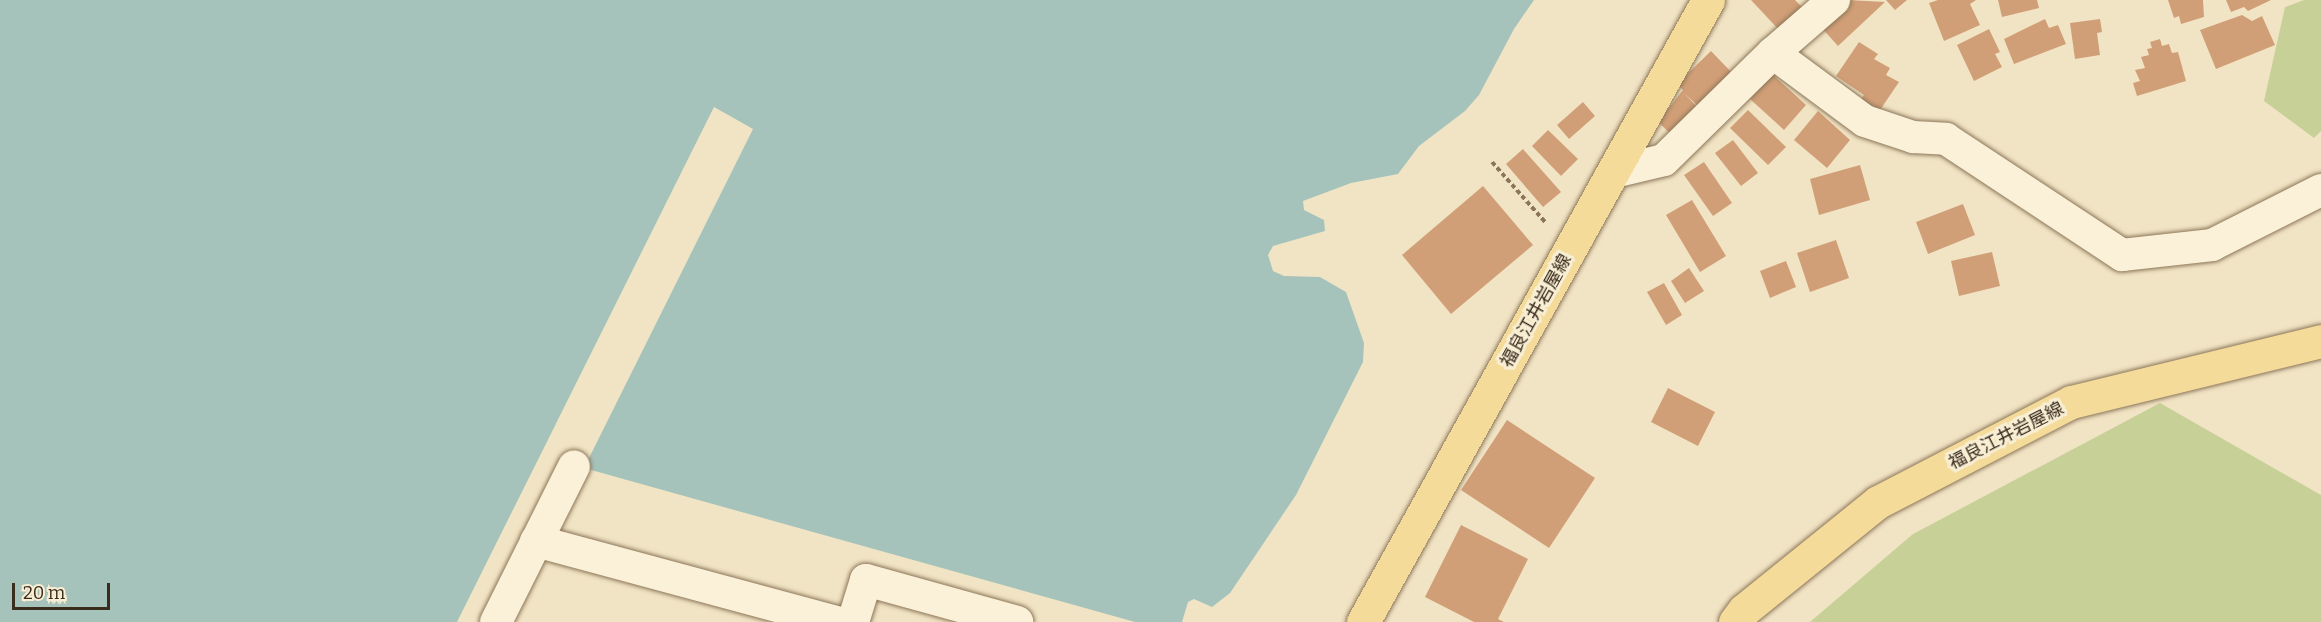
<!DOCTYPE html>
<html>
<head>
<meta charset="utf-8">
<style>
  body { margin:0 }
  #map { position:relative; width:2321px; height:622px; overflow:hidden; background:#f1e4c4; font-family:Bitter,"Noto Sans JP",serif }
  div>[style] { position:absolute }
  .green>* { inset:0; background:#c7d097 }
  .water>* { inset:0; background:#a6c3bb }
  .building>* { inset:0; background:#d19f77 }
  .path>* { height:4px; margin-top:-2px; transform-origin:0; background:repeating-linear-gradient(90deg,#8c7659 0 4.5px,transparent 0 7.5px) }
  .roads { filter:drop-shadow(0 0 2px #8c7659) drop-shadow(0 0 2px #8c7659) }
  .minor>* { height:32px; margin:-16px; padding:0 16px; transform-origin:16px; border-radius:16px; background:#fbf1d8 }
  .major>* { height:33px; margin:-16.5px; padding:0 16.5px; transform-origin:16.5px; border-radius:16.5px; background:#f5db9a }
  span { translate:-50% -50%; white-space:nowrap; text-align:center; line-height:1.15; -webkit-text-stroke:6px #f7eed4; paint-order:stroke }
  .street-label { font-size:18px; color:#3b2d1e }
  .scale { position:absolute; left:12px; top:583px; width:98px; height:27px; box-sizing:border-box; border:3px solid #3b2d1e; border-top:0; padding-left:8px; font-size:18px; line-height:21px; white-space:nowrap; color:#3b2d1e; -webkit-text-stroke:4px #f7eed4; paint-order:stroke }
</style>
</head>
<body>
<div id="map">
  <div class="green">
    <div style="clip-path:polygon(2304px 0,2321px 0,2321px 131px,2314px 138px,2264px 101px,2285px 7px)"></div>
    <div style="clip-path:polygon(2160px 403px,2321px 495px,2321px 622px,1810px 622px,1913px 534px)"></div>
  </div>
  <div class="water">
    <div style="clip-path:polygon(0 0,1534px 0,1514px 29px,1479px 95px,1465px 111px,1419px 146px,1398px 174px,1351px 183px,1303px 201px,1304px 210px,1324px 220px,1325px 231px,1273px 246px,1268px 255px,1273px 271px,1284px 276px,1320px 277px,1346px 292px,1364px 343px,1363px 362px,1296px 495px,1230px 593px,1212px 607px,1194px 599px,1188px 602px,1182px 622px,1135px 622px,584px 468px,753px 129px,714px 107px,457px 622px,0 622px)"></div>
  </div>
  <div class="building">
    <div style="clip-path:polygon(1751px 0,1795px 0,1804px 9px,1780px 31px)"></div>
    <div style="clip-path:polygon(1848px 0,1885px 2px,1838px 46px,1820px 26px)"></div>
    <div style="clip-path:polygon(1886px 0,1907px 0,1895px 10px)"></div>
    <div style="clip-path:polygon(1938px 0,1976px 0,1970px 4px,1980px 25px,1944px 41px,1929px 3px)"></div>
    <div style="clip-path:polygon(1998px 0,2037px 0,2039px 8px,2002px 17px)"></div>
    <div style="clip-path:polygon(2168px 0,2203px 0,2204px 17px,2181px 24px,2179px 16px,2174px 18px)"></div>
    <div style="clip-path:polygon(2226px 0,2271px 0,2248px 11px,2244px 7px,2231px 12px)"></div>
    <div style="clip-path:polygon(2242px 15px,2252px 21px,2262px 16px,2275px 45px,2216px 69px,2200px 30px)"></div>
    <div style="clip-path:polygon(2045px 19px,2049px 28px,2058px 25px,2066px 44px,2014px 64px,2004px 39px)"></div>
    <div style="clip-path:polygon(2100px 19px,2102px 32px,2097px 33px,2100px 55px,2075px 59px,2070px 23px)"></div>
    <div style="clip-path:polygon(1989px 29px,2000px 52px,1995px 54px,2002px 67px,1974px 81px,1957px 45px)"></div>
    <div style="clip-path:polygon(2160px 39px,2162px 46px,2169px 44px,2172px 53px,2178px 52px,2186px 81px,2137px 96px,2133px 83px,2140px 81px,2135px 70px,2145px 68px,2141px 57px,2149px 55px,2147px 49px,2152px 48px,2150px 42px)"></div>
    <div style="clip-path:polygon(1859px 42px,1878px 54px,1874px 59px,1890px 68px,1886px 75px,1899px 82px,1878px 113px,1860px 101px,1864px 95px,1836px 76px)"></div>
    <div style="clip-path:polygon(1711px 51px,1735px 76px,1701px 109px,1684px 93px,1700px 110px,1674px 137px,1658px 122px,1683px 90px,1677px 84px)"></div>
    <div style="clip-path:polygon(1772px 74px,1806px 105px,1784px 130px,1750px 99px)"></div>
    <div style="clip-path:polygon(1583px 102px,1595px 116px,1569px 139px,1557px 125px)"></div>
    <div style="clip-path:polygon(1748px 110px,1786px 147px,1768px 165px,1730px 128px)"></div>
    <div style="clip-path:polygon(1818px 111px,1850px 140px,1827px 168px,1794px 140px)"></div>
    <div style="clip-path:polygon(1548px 130px,1578px 159px,1561px 176px,1532px 146px)"></div>
    <div style="clip-path:polygon(1733px 140px,1758px 173px,1741px 186px,1715px 153px)"></div>
    <div style="clip-path:polygon(1523px 149px,1561px 192px,1543px 207px,1506px 164px)"></div>
    <div style="clip-path:polygon(1704px 162px,1732px 203px,1713px 216px,1684px 175px)"></div>
    <div style="clip-path:polygon(1860px 165px,1870px 200px,1819px 215px,1810px 179px)"></div>
    <div style="clip-path:polygon(1483px 186px,1533px 245px,1451px 314px,1402px 255px)"></div>
    <div style="clip-path:polygon(1692px 200px,1726px 256px,1700px 272px,1666px 215px)"></div>
    <div style="clip-path:polygon(1963px 204px,1975px 235px,1928px 254px,1916px 222px)"></div>
    <div style="clip-path:polygon(1836px 240px,1849px 278px,1810px 292px,1797px 253px)"></div>
    <div style="clip-path:polygon(1992px 252px,2000px 286px,1959px 296px,1951px 261px)"></div>
    <div style="clip-path:polygon(1786px 261px,1796px 287px,1770px 298px,1760px 271px)"></div>
    <div style="clip-path:polygon(1689px 268px,1704px 291px,1685px 303px,1671px 281px)"></div>
    <div style="clip-path:polygon(1664px 283px,1682px 315px,1666px 325px,1647px 292px)"></div>
    <div style="clip-path:polygon(1668px 388px,1715px 412px,1698px 446px,1651px 422px)"></div>
    <div style="clip-path:polygon(1507px 420px,1595px 478px,1549px 548px,1461px 490px)"></div>
    <div style="clip-path:polygon(1461px 525px,1528px 559px,1498px 619px,1504px 622px,1474px 622px,1425px 597px)"></div>
  </div>
  <div class="path">
    <div style="left:1492px;top:162px;width:81px;rotate:48.5deg"></div>
  </div>
  <div class="roads">
    <div class="minor">
      <div style="left:1773px;top:53px;width:114px;rotate:36.5deg"></div>
      <div style="left:1865px;top:121px;width:51px;rotate:18.4deg"></div>
      <div style="left:1913px;top:137px;width:33px;rotate:3deg"></div>
      <div style="left:1946px;top:139px;width:211px;rotate:33.4deg"></div>
      <div style="left:2122px;top:255px;width:91px;rotate:-6.3deg"></div>
      <div style="left:2212px;top:245px;width:122px;rotate:-26.8deg"></div>
      <div style="left:1614px;top:172px;width:51px;rotate:-13.5deg"></div>
      <div style="left:1664px;top:160px;width:153px;rotate:-44.5deg"></div>
      <div style="left:1773px;top:53px;width:81px;rotate:-41deg"></div>
      <div style="left:536px;top:541px;width:312px;rotate:15.1deg"></div>
      <div style="left:496px;top:622px;width:174px;rotate:-63.4deg"></div>
      <div style="left:853px;top:622px;width:44px;rotate:-72.8deg"></div>
      <div style="left:866px;top:580px;width:157px;rotate:15.5deg"></div>
    </div>
    <div class="major">
      <div style="left:1363px;top:622px;width:711px;rotate:-60.98deg"></div>
      <div style="left:1735px;top:622px;width:15px;rotate:-53deg"></div>
      <div style="left:1744px;top:610px;width:172px;rotate:-38.9deg"></div>
      <div style="left:1878px;top:502px;width:217px;rotate:-27.4deg"></div>
      <div style="left:2071px;top:402px;width:257px;rotate:-13.7deg"></div>
    </div>
  </div>
  <div class="street-label">
    <span style="left:1536px;top:311px;rotate:-61deg">福良江井岩屋線</span>
    <span style="left:2006px;top:436px;rotate:-27deg">福良江井岩屋線</span>
  </div>
  <div class="scale">20 m</div>
</div>
</body>
</html>
